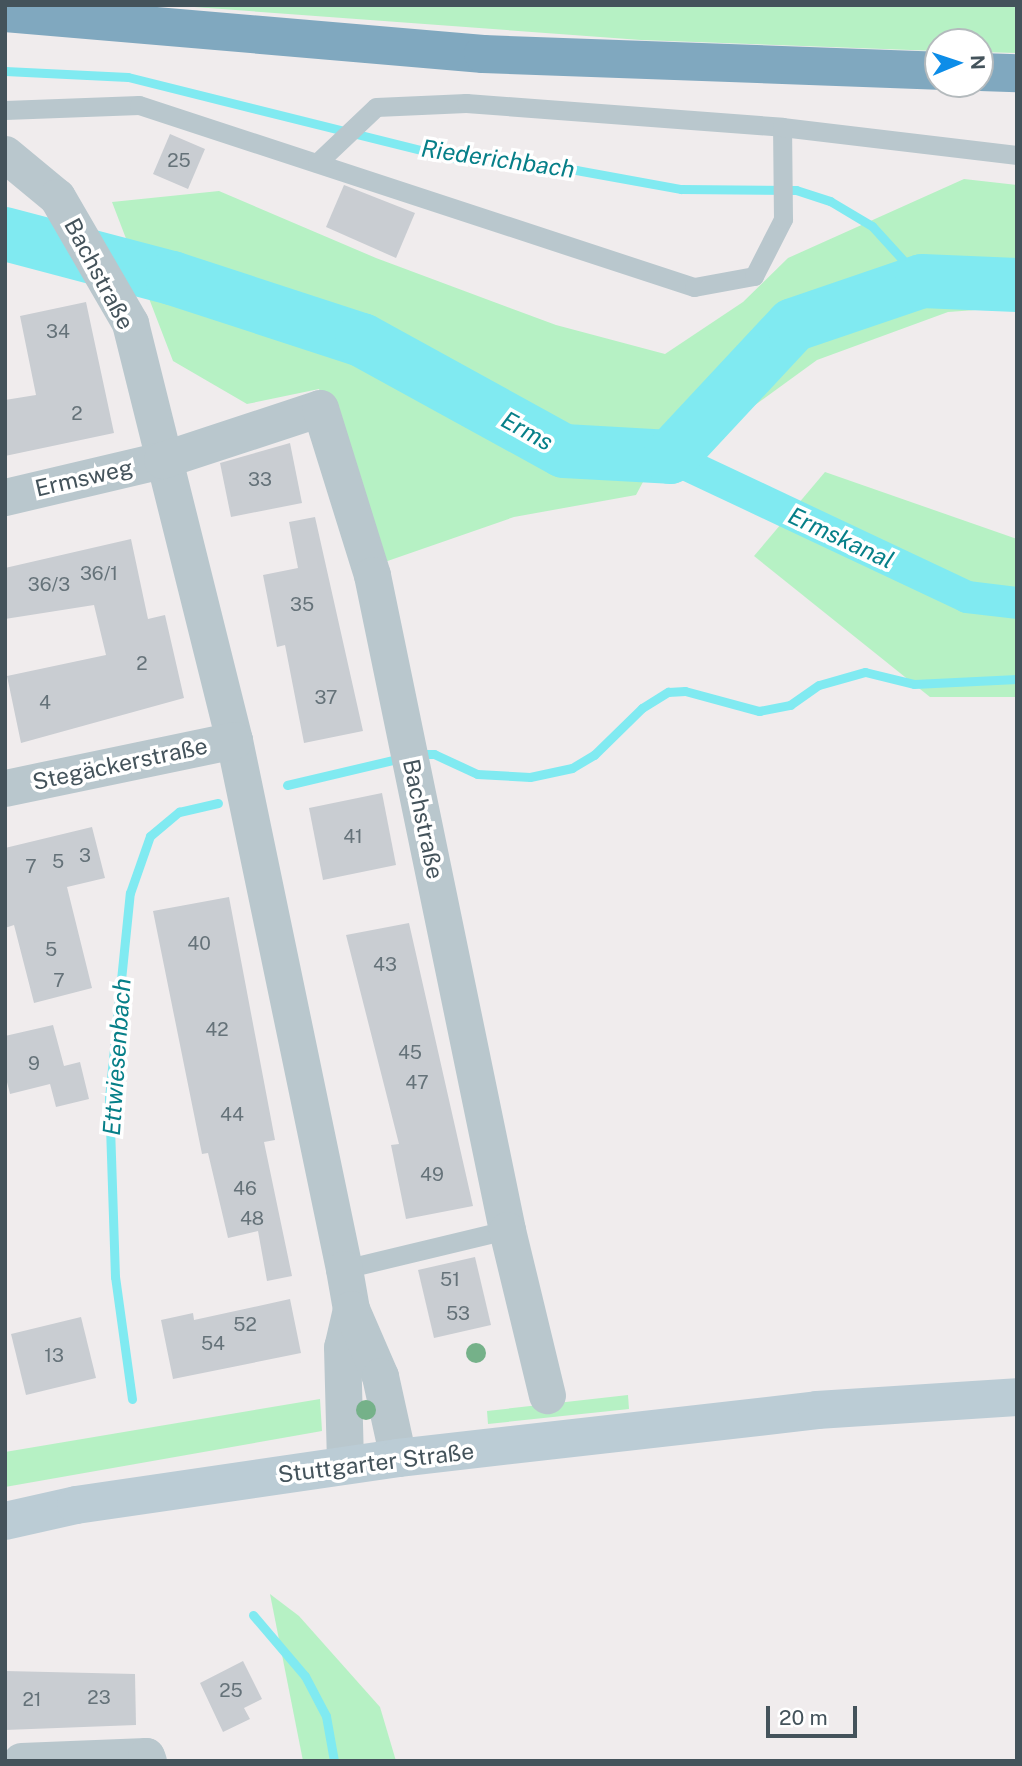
<!DOCTYPE html>
<html>
<head>
<meta charset="utf-8">
<style>
  body { margin:0 }
  #map { position:relative; width:1022px; height:1766px; overflow:hidden; background:#f0eced; font-family:"Public Sans",sans-serif }
  div>[style] { position:absolute }
  .green>* { inset:0; background:#b6f1c4 }
  .stream>* { height:9px; margin:-4.5px; padding:0 4.5px; transform-origin:4.5px; border-radius:4.5px; background:#80eaf1 }
  .canal>* { height:32px; margin:-16px; padding:0 16px; transform-origin:16px; border-radius:16px; background:#80eaf1 }
  .river>* { height:54px; margin:-27px; padding:0 27px; transform-origin:27px; border-radius:27px; background:#80eaf1 }
  .building>* { inset:0; background:#c9cdd2 }
  .lane>* { height:19px; margin:-9.5px; padding:0 9.5px; transform-origin:9.5px; border-radius:9.5px; background:#b9c7cd }
  .street>* { height:37px; margin:-18.5px; padding:0 18.5px; transform-origin:18.5px; border-radius:18.5px; background:#b9c7cd }
  .secondary>* { height:38px; margin:-19px; padding:0 19px; transform-origin:19px; border-radius:19px; background:#bbccd5 }
  .highway>* { height:38px; margin:-19px; padding:0 19px; transform-origin:19px; border-radius:19px; background:#80a8bf }
  .trees>* { width:20px; height:20px; margin:-10px; border-radius:50%; background:#75b189 }
  span { translate:-50% -50%; white-space:nowrap; text-align:center; line-height:1.15; -webkit-text-stroke:7px #fff; paint-order:stroke }
  .number-label { font-size:19px; color:#657279 }
  .number-label span { -webkit-text-stroke-width:0 }
  .street-label { font-size:23px; color:#44535b }
  .water-label { font-size:24px; color:#067f88; font-style:italic }
  .frame { position:absolute; inset:0; border:7px solid #44535b; pointer-events:none }
  .north { position:absolute; left:924px; top:28px; width:70px; height:70px; box-sizing:border-box; background:#fff; border:2px solid #b4babd; border-radius:50%; rotate:88deg; font-size:19px; font-weight:700; line-height:28px; text-align:center; color:#44535b }
  .north::after { content:''; display:block; margin:auto; width:24px; height:32px; background:#0d8de8; clip-path:polygon(50% 0,100% 100%,50% 72%,0 100%) }
  .scale { position:absolute; left:766px; top:1706px; width:91px; height:32px; box-sizing:border-box; border:4px solid #44535b; border-top:0; padding-left:9px; font-size:21px; line-height:24px; white-space:nowrap; color:#44535b; -webkit-text-stroke:5px #fff; paint-order:stroke }
</style>
</head>
<body>
<div id="map">
  <div class="green">
    <div style="clip-path:polygon(167px 5px,1017px 5px,1017px 53px,980px 52px,980px 42px,938px 42px,938px 51px,641px 40px)"></div>
    <div style="clip-path:polygon(964px 179px,1017px 185px,1017px 307px,948px 312px,817px 360px,733px 421px,680px 413px,636px 495px,514px 517px,376px 565px,319px 389px,247px 404px,173px 361px,112px 202px,219px 191px,376px 258px,556px 325px,665px 354px,743px 302px,788px 258px)"></div>
    <div style="clip-path:polygon(825px 472px,1017px 539px,1017px 697px,930px 697px,754px 556px)"></div>
    <div style="clip-path:polygon(628px 1395px,629px 1409px,488px 1424px,487px 1411px)"></div>
    <div style="clip-path:polygon(320px 1399px,322px 1431px,5px 1487px,5px 1452px)"></div>
    <div style="clip-path:polygon(270px 1594px,299px 1616px,380px 1707px,396px 1761px,303px 1761px)"></div>
  </div>
  <div class="stream">
    <div style="left:5px;top:71px;width:123px;rotate:2.8deg"></div>
    <div style="left:128px;top:77px;width:340px;rotate:14deg"></div>
    <div style="left:458px;top:159px;width:119px;rotate:5.3deg"></div>
    <div style="left:576px;top:170px;width:107px;rotate:10.3deg"></div>
    <div style="left:681px;top:189px;width:115px;rotate:0.5deg"></div>
    <div style="left:796px;top:190px;width:36px;rotate:18deg"></div>
    <div style="left:830px;top:201px;width:49px;rotate:30.8deg"></div>
    <div style="left:872px;top:226px;width:74px;rotate:47.7deg"></div>
    <div style="left:418px;top:754px;width:16px"></div>
    <div style="left:434px;top:754px;width:47px;rotate:24.9deg"></div>
    <div style="left:477px;top:774px;width:53px;rotate:3.2deg"></div>
    <div style="left:530px;top:777px;width:43px;rotate:-12.1deg"></div>
    <div style="left:572px;top:768px;width:26px;rotate:-31deg"></div>
    <div style="left:594px;top:755px;width:67px;rotate:-44.4deg"></div>
    <div style="left:642px;top:708px;width:31px;rotate:-32deg"></div>
    <div style="left:668px;top:692px;width:17px;rotate:-3deg"></div>
    <div style="left:685px;top:691px;width:77px;rotate:15.1deg"></div>
    <div style="left:759px;top:711px;width:32px;rotate:-11deg"></div>
    <div style="left:790px;top:705px;width:35px;rotate:-35deg"></div>
    <div style="left:819px;top:685px;width:48px;rotate:-15.8deg"></div>
    <div style="left:865px;top:672px;width:50px;rotate:13.8deg"></div>
    <div style="left:914px;top:684px;width:103px;rotate:-2.8deg"></div>
    <div style="left:287px;top:785px;width:117px;rotate:-13.3deg"></div>
    <div style="left:132px;top:1399px;width:123px;rotate:-97.9deg"></div>
    <div style="left:115px;top:1277px;width:179px;rotate:-91.9deg"></div>
    <div style="left:109px;top:1098px;width:206px;rotate:-84.2deg"></div>
    <div style="left:130px;top:893px;width:60px;rotate:-70.7deg"></div>
    <div style="left:150px;top:836px;width:38px;rotate:-40deg"></div>
    <div style="left:179px;top:812px;width:40px;rotate:-13deg"></div>
    <div style="left:253px;top:1615px;width:80px;rotate:49.6deg"></div>
    <div style="left:305px;top:1676px;width:45px;rotate:62.3deg"></div>
    <div style="left:326px;top:1716px;width:46px;rotate:79.9deg"></div>
  </div>
  <div class="canal">
    <div style="left:670px;top:457px;width:328px;rotate:25.2deg"></div>
    <div style="left:967px;top:597px;width:50px;rotate:6.8deg"></div>
  </div>
  <div class="river">
    <div style="left:5px;top:234px;width:173px;rotate:14.8deg"></div>
    <div style="left:172px;top:278px;width:200px;rotate:18.1deg"></div>
    <div style="left:362px;top:340px;width:230px;rotate:28.8deg"></div>
    <div style="left:564px;top:451px;width:106px;rotate:3.2deg"></div>
    <div style="left:670px;top:457px;width:180px;rotate:-47deg"></div>
    <div style="left:793px;top:325px;width:136px;rotate:-18.8deg"></div>
    <div style="left:922px;top:281px;width:95px;rotate:2.4deg"></div>
  </div>
  <div class="building">
    <div style="clip-path:polygon(170px 134px,205px 149px,188px 189px,153px 174px)"></div>
    <div style="clip-path:polygon(344px 185px,415px 213px,396px 258px,326px 227px)"></div>
    <div style="clip-path:polygon(86px 302px,114px 433px,5px 456px,5px 400px,36px 395px,20px 316px)"></div>
    <div style="clip-path:polygon(290px 443px,302px 503px,231px 517px,220px 463px)"></div>
    <div style="clip-path:polygon(315px 517px,363px 731px,304px 743px,285px 645px,277px 647px,263px 575px,298px 568px,289px 522px)"></div>
    <div style="clip-path:polygon(131px 539px,148px 619px,165px 615px,184px 698px,21px 743px,7px 676px,106px 655px,94px 605px,5px 619px,5px 568px)"></div>
    <div style="clip-path:polygon(382px 793px,396px 865px,323px 880px,309px 808px)"></div>
    <div style="clip-path:polygon(92px 827px,105px 878px,67px 887px,92px 988px,34px 1003px,14px 925px,5px 928px,5px 848px)"></div>
    <div style="clip-path:polygon(229px 897px,275px 1140px,264px 1142px,292px 1276px,267px 1281px,258px 1231px,228px 1238px,208px 1153px,202px 1154px,153px 911px)"></div>
    <div style="clip-path:polygon(409px 923px,473px 1206px,406px 1219px,391px 1145px,399px 1144px,346px 935px)"></div>
    <div style="clip-path:polygon(53px 1025px,64px 1066px,80px 1062px,89px 1099px,56px 1107px,50px 1084px,10px 1094px,5px 1074px,5px 1036px)"></div>
    <div style="clip-path:polygon(475px 1257px,491px 1325px,434px 1338px,418px 1270px)"></div>
    <div style="clip-path:polygon(290px 1299px,301px 1353px,173px 1379px,161px 1320px,193px 1313px,194px 1320px)"></div>
    <div style="clip-path:polygon(81px 1317px,96px 1378px,26px 1395px,11px 1334px)"></div>
    <div style="clip-path:polygon(243px 1661px,262px 1699px,244px 1708px,250px 1719px,223px 1732px,200px 1683px)"></div>
    <div style="clip-path:polygon(5px 1671px,135px 1674px,136px 1725px,5px 1730px)"></div>
  </div>
  <div class="lane">
    <div style="left:5px;top:110px;width:134px;rotate:-2.1deg"></div>
    <div style="left:139px;top:105px;width:584px;rotate:18.16deg"></div>
    <div style="left:694px;top:287px;width:61px;rotate:-10.4deg"></div>
    <div style="left:754px;top:276px;width:64px;rotate:-63deg"></div>
    <div style="left:783px;top:219px;width:92px;rotate:-90.6deg"></div>
    <div style="left:317px;top:163px;width:81px;rotate:-43.5deg"></div>
    <div style="left:376px;top:107px;width:90px;rotate:-2.5deg"></div>
    <div style="left:466px;top:103px;width:317px;rotate:4.3deg"></div>
    <div style="left:782px;top:127px;width:237px;rotate:6.8deg"></div>
    <div style="left:344px;top:1269px;width:168px;rotate:-13.5deg"></div>
  </div>
  <div class="street">
    <div style="left:5px;top:154px;width:67px;rotate:39.6deg"></div>
    <div style="left:57px;top:197px;width:146px;rotate:59.9deg"></div>
    <div style="left:130px;top:323px;width:430px;rotate:76deg"></div>
    <div style="left:234px;top:740px;width:540px;rotate:78.25deg"></div>
    <div style="left:344px;top:1269px;width:41px;rotate:80.1deg"></div>
    <div style="left:351px;top:1309px;width:39px;rotate:103deg"></div>
    <div style="left:342px;top:1347px;width:118px;rotate:88.5deg"></div>
    <div style="left:5px;top:497px;width:161px;rotate:-13.3deg"></div>
    <div style="left:162px;top:460px;width:166px;rotate:-18.2deg"></div>
    <div style="left:320px;top:408px;width:175px;rotate:72.7deg"></div>
    <div style="left:372px;top:575px;width:669px;rotate:78.35deg"></div>
    <div style="left:507px;top:1230px;width:170px;rotate:76.4deg"></div>
    <div style="left:5px;top:788px;width:234px;rotate:-11.8deg"></div>
    <div style="left:351px;top:1309px;width:73px;rotate:66.6deg"></div>
    <div style="left:380px;top:1376px;width:84px;rotate:77.6deg"></div>
    <div style="left:21px;top:1761px;width:125px;rotate:-2.3deg"></div>
    <div style="left:146px;top:1756px;width:5px;rotate:68deg"></div>
  </div>
  <div class="secondary">
    <div style="left:5px;top:1521px;width:73px;rotate:-12.7deg"></div>
    <div style="left:76px;top:1505px;width:325px;rotate:-8.3deg"></div>
    <div style="left:398px;top:1458px;width:422px;rotate:-6.5deg"></div>
    <div style="left:817px;top:1410px;width:200px;rotate:-3.7deg"></div>
  </div>
  <div class="highway">
    <div style="left:5px;top:13px;width:480px;rotate:4.9deg"></div>
    <div style="left:483px;top:54px;width:455px;rotate:2.1deg"></div>
    <div style="left:980px;top:72px;width:37px;rotate:2deg"></div>
  </div>
  <div class="trees">
    <div style="left:476px;top:1353px"></div>
    <div style="left:366px;top:1410px"></div>
  </div>
  <div class="number-label">
    <span style="left:179px;top:161px">25</span>
    <span style="left:58px;top:332px">34</span>
    <span style="left:77px;top:414px">2</span>
    <span style="left:260px;top:480px">33</span>
    <span style="left:99px;top:574px">36/1</span>
    <span style="left:49px;top:585px">36/3</span>
    <span style="left:302px;top:605px">35</span>
    <span style="left:142px;top:664px">2</span>
    <span style="left:326px;top:698px">37</span>
    <span style="left:45px;top:703px">4</span>
    <span style="left:353px;top:837px">41</span>
    <span style="left:85px;top:856px">3</span>
    <span style="left:58px;top:862px">5</span>
    <span style="left:31px;top:867px">7</span>
    <span style="left:199px;top:944px">40</span>
    <span style="left:51px;top:950px">5</span>
    <span style="left:385px;top:965px">43</span>
    <span style="left:59px;top:981px">7</span>
    <span style="left:217px;top:1030px">42</span>
    <span style="left:410px;top:1053px">45</span>
    <span style="left:34px;top:1064px">9</span>
    <span style="left:417px;top:1083px">47</span>
    <span style="left:232px;top:1115px">44</span>
    <span style="left:432px;top:1175px">49</span>
    <span style="left:245px;top:1189px">46</span>
    <span style="left:252px;top:1219px">48</span>
    <span style="left:450px;top:1280px">51</span>
    <span style="left:458px;top:1314px">53</span>
    <span style="left:245px;top:1325px">52</span>
    <span style="left:213px;top:1344px">54</span>
    <span style="left:54px;top:1356px">13</span>
    <span style="left:231px;top:1691px">25</span>
    <span style="left:99px;top:1698px">23</span>
    <span style="left:32px;top:1700px">21</span>
  </div>
  <div class="street-label">
    <span style="left:99px;top:274px;rotate:62deg">Bachstraße</span>
    <span style="left:84px;top:478px;rotate:-13deg">Ermsweg</span>
    <span style="left:120px;top:764px;rotate:-12deg">Stegäckerstraße</span>
    <span style="left:423px;top:819px;rotate:78deg">Bachstraße</span>
    <span style="left:376px;top:1463px;rotate:-7deg">Stuttgarter Straße</span>
  </div>
  <div class="water-label">
    <span style="left:498px;top:159px;rotate:8deg">Riederichbach</span>
    <span style="left:527px;top:431px;rotate:29deg">Erms</span>
    <span style="left:841px;top:538px;rotate:25deg">Ermskanal</span>
    <span style="left:117px;top:1057px;rotate:-86deg">Ettwiesenbach</span>
  </div>
  <div class="frame"></div>
  <div class="north">N</div>
  <div class="scale">20 m</div>
</div>
</body>
</html>
